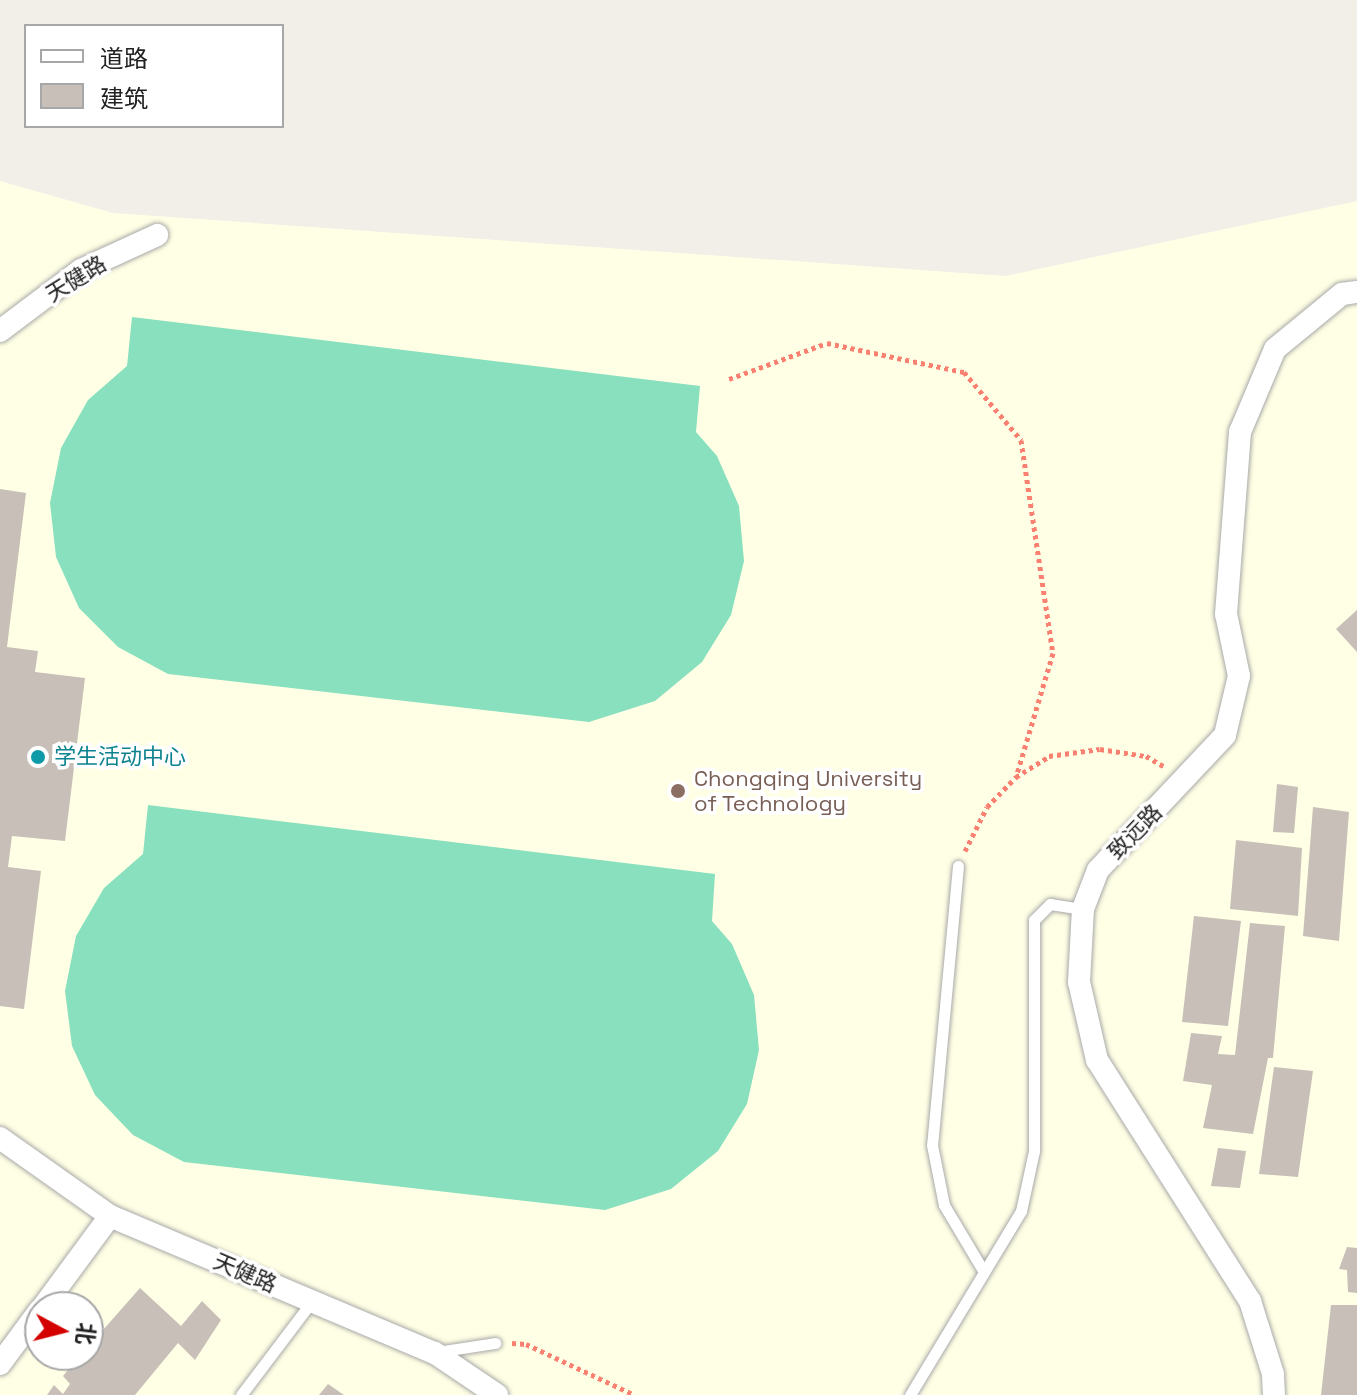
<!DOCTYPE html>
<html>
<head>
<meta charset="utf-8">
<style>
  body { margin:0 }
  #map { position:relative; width:1357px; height:1395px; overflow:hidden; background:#f2efe9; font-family:"Space Grotesk","Noto Sans SC",sans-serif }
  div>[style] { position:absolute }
  .education>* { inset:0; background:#ffffe5 }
  .pitch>* { inset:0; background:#88e0be }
  .building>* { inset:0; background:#c7bfb8 }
  .path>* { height:5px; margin-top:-2.5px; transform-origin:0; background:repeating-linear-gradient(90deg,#fa8072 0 4px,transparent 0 8px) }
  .roads { filter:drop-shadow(0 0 2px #a9a9a9) drop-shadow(0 0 2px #a9a9a9) }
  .lane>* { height:11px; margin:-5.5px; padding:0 5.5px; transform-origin:5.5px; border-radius:5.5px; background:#fff }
  .street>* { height:22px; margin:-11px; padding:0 11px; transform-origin:11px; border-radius:11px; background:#fff }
  .dots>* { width:22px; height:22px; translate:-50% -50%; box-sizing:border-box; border:4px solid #fff; border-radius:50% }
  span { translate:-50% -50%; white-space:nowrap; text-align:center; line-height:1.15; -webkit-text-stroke:7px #fff; paint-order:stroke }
  .street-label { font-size:22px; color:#222 }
  .culture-label { font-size:22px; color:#0d838f }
  .left { translate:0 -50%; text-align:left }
  .education-label { font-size:22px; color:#785e54 }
  .legend { position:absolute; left:24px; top:24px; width:260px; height:104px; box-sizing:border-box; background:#fff; border:2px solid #a7a7a7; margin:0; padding:10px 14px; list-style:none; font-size:24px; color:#222 }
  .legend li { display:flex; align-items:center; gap:16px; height:40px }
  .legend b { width:40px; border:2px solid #a7a7a7 }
  .north { position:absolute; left:24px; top:1291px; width:80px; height:80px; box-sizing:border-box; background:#fff; border:2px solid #a7a7a7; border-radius:50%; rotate:97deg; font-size:22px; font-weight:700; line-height:32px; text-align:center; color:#222 }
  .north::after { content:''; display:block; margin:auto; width:28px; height:36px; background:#d40000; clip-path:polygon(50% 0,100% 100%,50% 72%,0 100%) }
</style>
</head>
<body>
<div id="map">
  <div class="education">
    <div style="clip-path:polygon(evenodd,0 181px,113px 213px,1005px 276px,1357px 201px,1357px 1395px,0 1395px,0 181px,40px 1307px,88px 1307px,88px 1355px,40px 1355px,40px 1307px)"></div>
  </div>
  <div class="pitch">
    <div style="clip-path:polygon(132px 317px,700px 386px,696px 432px,717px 456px,739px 506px,744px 561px,731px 615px,702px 662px,655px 701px,589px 722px,168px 674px,118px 647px,79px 608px,56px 557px,50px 503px,61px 448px,88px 400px,127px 366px)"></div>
    <div style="clip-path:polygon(148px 805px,715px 874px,712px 921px,732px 944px,754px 995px,759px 1050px,747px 1104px,718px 1151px,671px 1189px,605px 1210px,184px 1162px,133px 1135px,95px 1095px,72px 1046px,65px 991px,76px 936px,104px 888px,143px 854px)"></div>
  </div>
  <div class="building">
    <div style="clip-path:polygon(0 489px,26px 493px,7px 647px,38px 651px,35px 672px,85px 678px,65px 841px,12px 836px,8px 867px,41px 871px,24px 1009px,0 1006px)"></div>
    <div style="clip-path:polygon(1357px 610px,1357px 652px,1336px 629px)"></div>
    <div style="clip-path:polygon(1277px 784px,1298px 787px,1294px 833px,1273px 832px)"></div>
    <div style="clip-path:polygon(1313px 807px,1349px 812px,1339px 941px,1303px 936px)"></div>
    <div style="clip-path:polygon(1236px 840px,1302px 848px,1298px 916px,1230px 909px)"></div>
    <div style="clip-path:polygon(1194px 916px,1241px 921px,1228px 1026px,1182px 1022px)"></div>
    <div style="clip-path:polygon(1250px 923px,1285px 926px,1273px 1058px,1268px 1058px,1253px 1134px,1203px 1128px,1212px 1085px,1183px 1081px,1191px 1033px,1222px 1036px,1218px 1054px,1235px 1055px)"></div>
    <div style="clip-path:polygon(1274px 1067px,1313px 1071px,1298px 1177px,1259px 1174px)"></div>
    <div style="clip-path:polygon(1218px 1148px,1246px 1151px,1240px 1188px,1211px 1186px)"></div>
    <div style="clip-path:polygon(1347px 1247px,1357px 1248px,1357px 1293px,1348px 1292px,1347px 1270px,1339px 1269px)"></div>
    <div style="clip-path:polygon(140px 1288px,181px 1326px,202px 1301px,221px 1320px,195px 1360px,178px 1343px,135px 1395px,47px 1395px,54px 1385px,63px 1394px,70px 1384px,63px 1376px,81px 1355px,88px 1355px,88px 1347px)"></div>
    <div style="clip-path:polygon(1331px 1305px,1357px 1305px,1357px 1395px,1321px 1395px)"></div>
    <div style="clip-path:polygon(328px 1384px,344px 1395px,319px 1395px)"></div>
  </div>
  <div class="path">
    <div style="left:729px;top:379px;width:104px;rotate:-20.2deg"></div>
    <div style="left:827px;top:343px;width:140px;rotate:12deg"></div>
    <div style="left:964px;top:372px;width:89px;rotate:50deg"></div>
    <div style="left:1021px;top:440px;width:215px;rotate:81.5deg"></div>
    <div style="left:1053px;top:653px;width:129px;rotate:106.6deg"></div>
    <div style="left:965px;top:851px;width:49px;rotate:-63.4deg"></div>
    <div style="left:987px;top:807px;width:42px;rotate:-46deg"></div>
    <div style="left:1016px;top:777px;width:39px;rotate:-32deg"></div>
    <div style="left:1049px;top:756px;width:51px;rotate:-7.8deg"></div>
    <div style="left:1100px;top:749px;width:47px;rotate:8.7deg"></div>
    <div style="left:1146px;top:756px;width:22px;rotate:30deg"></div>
    <div style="left:512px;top:1343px;width:14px;rotate:4deg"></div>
    <div style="left:526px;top:1344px;width:120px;rotate:25.1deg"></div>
  </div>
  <div class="roads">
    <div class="lane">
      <div style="left:958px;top:866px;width:280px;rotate:95.3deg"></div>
      <div style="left:932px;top:1145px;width:61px;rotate:78.7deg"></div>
      <div style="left:944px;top:1205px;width:78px;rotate:59.2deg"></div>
      <div style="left:436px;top:1352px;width:60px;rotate:-8.7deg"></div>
      <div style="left:241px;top:1395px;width:118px;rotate:-52.9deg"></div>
      <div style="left:910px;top:1395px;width:215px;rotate:-58.9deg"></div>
      <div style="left:1021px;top:1211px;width:61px;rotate:-77.8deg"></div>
      <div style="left:1034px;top:1151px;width:231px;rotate:-90deg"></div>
      <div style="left:1034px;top:920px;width:23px;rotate:-45deg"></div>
      <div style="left:1050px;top:904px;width:33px;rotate:9deg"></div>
    </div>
    <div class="street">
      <div style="left:0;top:331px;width:101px;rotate:-37deg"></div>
      <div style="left:81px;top:270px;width:84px;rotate:-24.7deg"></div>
      <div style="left:0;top:1138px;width:135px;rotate:35.3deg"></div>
      <div style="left:110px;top:1216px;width:353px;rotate:22.9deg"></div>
      <div style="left:435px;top:1353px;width:75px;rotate:34.1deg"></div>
      <div style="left:43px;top:1307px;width:113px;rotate:-53.6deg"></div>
      <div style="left:0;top:1364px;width:67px;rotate:-53.5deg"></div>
      <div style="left:1274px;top:1395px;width:21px;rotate:-93deg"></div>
      <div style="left:1273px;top:1374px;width:77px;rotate:-107.5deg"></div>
      <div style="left:1250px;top:1301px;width:285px;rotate:-122.4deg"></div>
      <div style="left:1097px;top:1060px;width:80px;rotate:-103deg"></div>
      <div style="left:1079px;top:982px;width:73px;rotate:-86.9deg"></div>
      <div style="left:1083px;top:909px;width:42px;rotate:-69deg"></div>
      <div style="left:1098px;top:870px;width:185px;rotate:-46.7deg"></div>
      <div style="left:1225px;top:735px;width:61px;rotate:-76.7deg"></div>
      <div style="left:1239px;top:676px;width:63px;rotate:-101.8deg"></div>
      <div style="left:1226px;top:614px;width:183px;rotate:-85.6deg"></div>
      <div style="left:1240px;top:432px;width:90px;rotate:-67.1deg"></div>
      <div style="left:1275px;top:349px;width:87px;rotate:-39.4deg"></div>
      <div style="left:1342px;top:294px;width:15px;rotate:-8deg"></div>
    </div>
  </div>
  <div class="dots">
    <div style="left:38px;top:757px;background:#0f9aa8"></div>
    <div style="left:678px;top:791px;background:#8d6e63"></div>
  </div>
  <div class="street-label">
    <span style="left:76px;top:279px;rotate:-32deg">天健路</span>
    <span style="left:1135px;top:832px;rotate:-46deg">致远路</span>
    <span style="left:245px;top:1273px;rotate:23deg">天健路</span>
  </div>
  <div class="culture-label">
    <span class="left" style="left:54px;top:757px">学生活动中心</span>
  </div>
  <div class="education-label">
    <span class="left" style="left:694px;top:791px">Chongqing University<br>of Technology</span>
  </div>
  <ul class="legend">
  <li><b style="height:10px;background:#fff"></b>道路</li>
  <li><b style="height:22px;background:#c7bfb8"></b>建筑</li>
  </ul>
  <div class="north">北</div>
</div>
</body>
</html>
